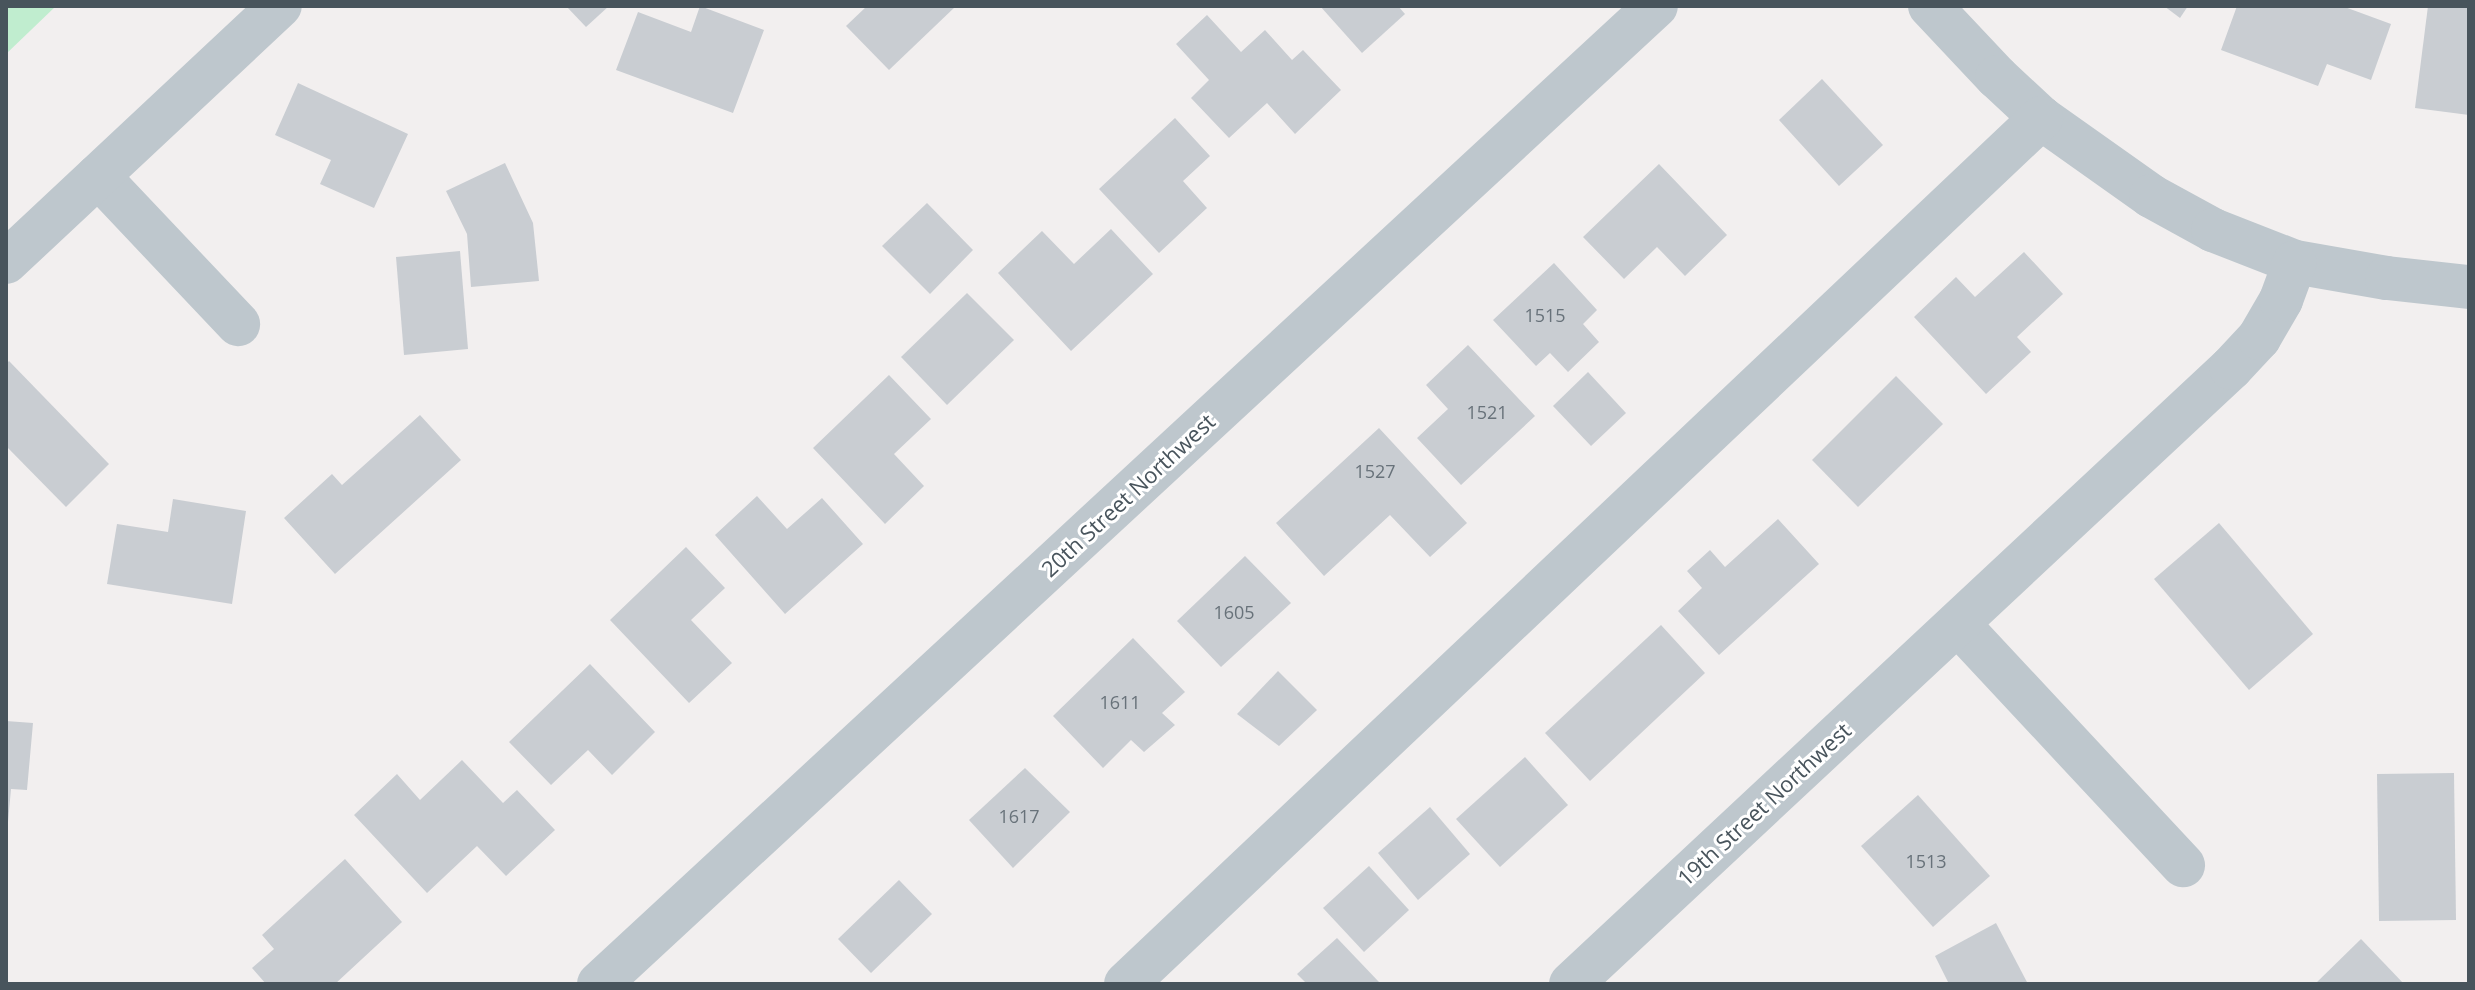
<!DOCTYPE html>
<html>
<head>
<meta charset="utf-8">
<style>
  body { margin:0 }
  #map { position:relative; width:2475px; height:990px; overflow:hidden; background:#f2efef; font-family:"Open Sans",sans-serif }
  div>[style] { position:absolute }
  .green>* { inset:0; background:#c0edcf }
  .building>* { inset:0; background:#c9cdd2 }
  .minor>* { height:44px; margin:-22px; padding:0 22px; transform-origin:22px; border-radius:22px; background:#bec7cd }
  span { translate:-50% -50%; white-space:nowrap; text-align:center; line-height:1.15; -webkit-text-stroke:6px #fff; paint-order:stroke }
  .number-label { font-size:18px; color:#68727a }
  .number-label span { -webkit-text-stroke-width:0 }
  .street-label { font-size:22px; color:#48545c }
  .frame { position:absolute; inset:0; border:8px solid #48545c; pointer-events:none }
</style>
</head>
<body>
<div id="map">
  <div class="green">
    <div style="clip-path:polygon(6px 6px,56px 6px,6px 54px)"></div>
  </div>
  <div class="building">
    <div style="clip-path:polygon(566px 6px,609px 6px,586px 27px)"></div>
    <div style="clip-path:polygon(700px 6px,764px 30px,733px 113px,616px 70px,638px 12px,691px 32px)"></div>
    <div style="clip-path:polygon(867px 6px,956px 6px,889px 70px,846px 26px)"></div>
    <div style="clip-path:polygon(1320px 6px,1398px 6px,1405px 14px,1362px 53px)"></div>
    <div style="clip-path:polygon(2164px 6px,2188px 6px,2180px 18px)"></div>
    <div style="clip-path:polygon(2237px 6px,2342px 6px,2391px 24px,2371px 80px,2327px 64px,2318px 86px,2221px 50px)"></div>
    <div style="clip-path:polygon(2428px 6px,2469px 6px,2469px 115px,2415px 108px)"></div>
    <div style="clip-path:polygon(1207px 15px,1241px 52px,1265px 30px,1292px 60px,1303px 50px,1341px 90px,1295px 134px,1267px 103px,1229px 138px,1191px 98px,1209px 80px,1176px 44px)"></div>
    <div style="clip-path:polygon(1822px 79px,1883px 145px,1839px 186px,1779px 120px)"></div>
    <div style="clip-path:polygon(298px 83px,408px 134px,374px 208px,320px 184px,331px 160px,275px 135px)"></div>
    <div style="clip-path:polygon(1175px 118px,1210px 156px,1183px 181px,1207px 208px,1159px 253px,1099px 189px)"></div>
    <div style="clip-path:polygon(505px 163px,533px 223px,539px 281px,471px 287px,467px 234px,446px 191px)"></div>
    <div style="clip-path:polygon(1659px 164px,1727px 235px,1685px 276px,1657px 247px,1624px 279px,1583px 237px)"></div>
    <div style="clip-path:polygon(927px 203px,973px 250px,930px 294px,882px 246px)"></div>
    <div style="clip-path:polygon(1111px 229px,1153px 274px,1071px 351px,998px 273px,1042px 231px,1074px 264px)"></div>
    <div style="clip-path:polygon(460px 251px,468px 349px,404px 355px,396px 257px)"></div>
    <div style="clip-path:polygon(2024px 252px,2063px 294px,2017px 337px,2031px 352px,1986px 394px,1914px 317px,1956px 277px,1975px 297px)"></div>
    <div style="clip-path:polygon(1554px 263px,1597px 310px,1583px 324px,1599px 342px,1568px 372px,1550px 353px,1536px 366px,1493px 320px)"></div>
    <div style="clip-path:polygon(967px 293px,1014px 340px,947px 405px,901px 357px)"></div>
    <div style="clip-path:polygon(1468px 345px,1535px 416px,1461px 485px,1417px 438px,1448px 409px,1426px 385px)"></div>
    <div style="clip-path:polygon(9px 361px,109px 464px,66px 507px,6px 446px,6px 364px)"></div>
    <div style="clip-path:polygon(1588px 372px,1626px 413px,1591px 446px,1553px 406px)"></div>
    <div style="clip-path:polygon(889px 375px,931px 419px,894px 454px,924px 486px,885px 524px,813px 448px)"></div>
    <div style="clip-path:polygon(1896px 376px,1943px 424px,1858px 507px,1812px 460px)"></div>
    <div style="clip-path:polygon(420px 415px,461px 460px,335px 574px,284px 518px,332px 474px,342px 485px)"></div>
    <div style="clip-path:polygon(1379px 428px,1467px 523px,1430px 557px,1390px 515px,1324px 576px,1276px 523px)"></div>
    <div style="clip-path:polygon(757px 496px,787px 529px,822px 498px,863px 544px,785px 614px,715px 535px)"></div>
    <div style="clip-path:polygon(173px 499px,246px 511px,232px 604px,107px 584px,117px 524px,168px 532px)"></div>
    <div style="clip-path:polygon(1778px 519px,1819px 564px,1719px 655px,1678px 611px,1702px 588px,1687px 571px,1710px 550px,1725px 567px)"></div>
    <div style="clip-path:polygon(2219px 523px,2313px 634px,2249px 690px,2154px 579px)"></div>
    <div style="clip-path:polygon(686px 547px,725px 588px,691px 620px,732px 663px,689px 703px,610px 620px)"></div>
    <div style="clip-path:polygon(1245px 556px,1291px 603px,1221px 667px,1177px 621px)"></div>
    <div style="clip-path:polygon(1661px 625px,1705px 673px,1590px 781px,1545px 733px)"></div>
    <div style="clip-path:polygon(1133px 638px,1185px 692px,1162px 713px,1175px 725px,1144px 752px,1131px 740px,1103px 768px,1053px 716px)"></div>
    <div style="clip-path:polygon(590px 664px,655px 732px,612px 775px,588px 750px,551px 785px,509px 742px)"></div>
    <div style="clip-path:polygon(1278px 671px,1317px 710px,1279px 746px,1237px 714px)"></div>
    <div style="clip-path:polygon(6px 721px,33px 723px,27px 790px,11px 789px,8px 822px)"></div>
    <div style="clip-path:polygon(1525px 757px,1568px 805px,1500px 867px,1456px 819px)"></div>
    <div style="clip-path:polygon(462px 760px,503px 803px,517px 790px,555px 830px,506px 876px,477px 846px,427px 893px,354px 815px,397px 774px,420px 800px)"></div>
    <div style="clip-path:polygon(1025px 768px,1070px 812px,1013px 868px,969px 820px)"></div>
    <div style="clip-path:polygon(2454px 773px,2456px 920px,2379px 921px,2377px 774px)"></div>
    <div style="clip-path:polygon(1918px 795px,1990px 876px,1933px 927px,1861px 846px)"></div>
    <div style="clip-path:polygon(1430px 807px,1470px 854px,1418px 900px,1378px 853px)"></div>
    <div style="clip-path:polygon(345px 859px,402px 922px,335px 984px,266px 984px,252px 968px,274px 949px,262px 935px)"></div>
    <div style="clip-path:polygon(1369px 866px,1409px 910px,1364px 952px,1323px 908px)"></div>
    <div style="clip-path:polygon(899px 880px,932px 914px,871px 973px,838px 939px)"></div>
    <div style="clip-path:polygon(1996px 923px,2028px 984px,1949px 984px,1935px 956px)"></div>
    <div style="clip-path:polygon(1337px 938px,1379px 982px,1377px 984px,1307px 984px,1297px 974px)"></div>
    <div style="clip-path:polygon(2361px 939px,2404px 984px,2315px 984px)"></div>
  </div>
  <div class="minor">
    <div style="left:1930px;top:6px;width:98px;rotate:46.7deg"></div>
    <div style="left:1997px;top:77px;width:60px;rotate:43deg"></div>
    <div style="left:2041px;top:118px;width:135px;rotate:35.3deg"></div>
    <div style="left:2151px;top:196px;width:71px;rotate:28.7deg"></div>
    <div style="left:2213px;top:230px;width:88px;rotate:21.3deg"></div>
    <div style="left:2295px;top:262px;width:93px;rotate:9.9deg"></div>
    <div style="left:2387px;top:278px;width:82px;rotate:6.3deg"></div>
    <div style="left:98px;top:176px;width:204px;rotate:46.6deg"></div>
    <div style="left:6px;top:262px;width:375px;rotate:-43.1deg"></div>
    <div style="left:1958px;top:624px;width:330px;rotate:47deg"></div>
    <div style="left:599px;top:984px;width:1440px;rotate:-42.78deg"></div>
    <div style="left:1126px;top:984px;width:1260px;rotate:-43.42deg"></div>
    <div style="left:1571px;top:984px;width:903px;rotate:-43.03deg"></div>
    <div style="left:2231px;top:368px;width:41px;rotate:-47deg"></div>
    <div style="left:2259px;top:338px;width:44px;rotate:-59.9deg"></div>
    <div style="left:2281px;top:300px;width:40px;rotate:-69.8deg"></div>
  </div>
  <div class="number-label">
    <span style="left:1545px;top:315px">1515</span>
    <span style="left:1487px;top:412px">1521</span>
    <span style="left:1375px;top:471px">1527</span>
    <span style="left:1234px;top:612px">1605</span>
    <span style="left:1120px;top:702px">1611</span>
    <span style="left:1019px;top:816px">1617</span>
    <span style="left:1926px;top:861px">1513</span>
  </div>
  <div class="street-label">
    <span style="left:1128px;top:495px;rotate:-43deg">20th Street Northwest</span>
    <span style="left:1764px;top:804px;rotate:-43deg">19th Street Northwest</span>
  </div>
  <div class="frame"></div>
</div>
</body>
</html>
